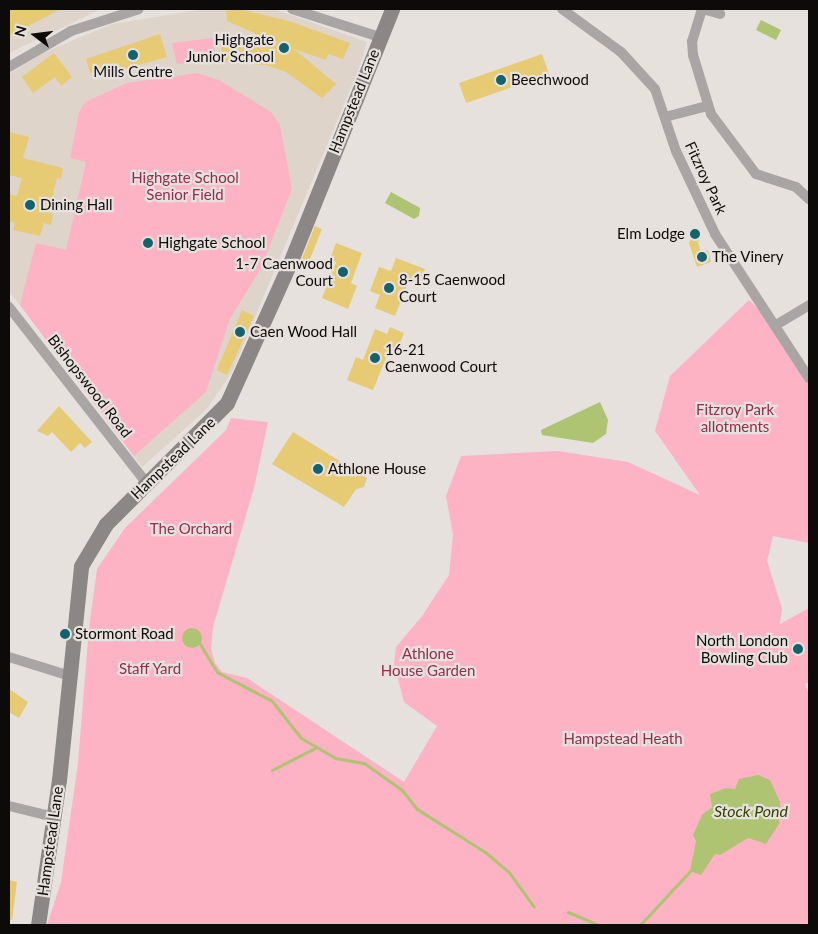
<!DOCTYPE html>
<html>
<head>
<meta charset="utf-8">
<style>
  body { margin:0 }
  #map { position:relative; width:818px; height:934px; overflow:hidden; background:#e6e1dd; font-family:Lato,sans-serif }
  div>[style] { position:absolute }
  .built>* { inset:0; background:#dfd4ca }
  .green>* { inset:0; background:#fdb3c4 }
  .water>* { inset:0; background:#aec472 }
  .round { border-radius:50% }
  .stream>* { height:3px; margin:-1.5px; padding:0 1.5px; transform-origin:1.5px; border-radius:1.5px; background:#aec472 }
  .building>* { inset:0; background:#e6ca74 }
  .street>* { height:10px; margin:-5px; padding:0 5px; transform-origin:5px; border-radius:5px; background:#a8a5a4 }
  .secondary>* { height:15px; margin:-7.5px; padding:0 7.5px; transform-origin:7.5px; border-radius:7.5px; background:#8b8786 }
  .dots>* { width:14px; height:14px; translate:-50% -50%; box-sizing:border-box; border:2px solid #e6e1dd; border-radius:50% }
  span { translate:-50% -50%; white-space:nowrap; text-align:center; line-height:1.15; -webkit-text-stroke:4.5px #e6e1dd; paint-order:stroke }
  .poi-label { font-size:15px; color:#0d0b0a }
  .right { translate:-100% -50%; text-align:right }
  .left { translate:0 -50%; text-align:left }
  .street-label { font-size:15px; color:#0d0b0a }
  .park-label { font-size:15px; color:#932c4f }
  .water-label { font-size:16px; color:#344000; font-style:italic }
  .frame { position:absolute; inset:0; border:10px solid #0d0b0a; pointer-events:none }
  .north { position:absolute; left:10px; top:10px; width:50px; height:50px; -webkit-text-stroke:4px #e6e1dd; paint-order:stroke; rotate:285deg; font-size:14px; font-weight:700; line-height:20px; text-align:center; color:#0d0b0a }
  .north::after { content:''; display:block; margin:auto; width:18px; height:22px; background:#0d0b0a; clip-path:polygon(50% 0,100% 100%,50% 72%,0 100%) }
</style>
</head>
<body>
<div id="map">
  <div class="built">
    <div style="clip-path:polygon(9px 9px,101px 9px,9px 53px)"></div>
    <div style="clip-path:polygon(204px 9px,274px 9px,367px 42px,358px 71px,232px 372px,206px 410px,142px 467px,9px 291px,9px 74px,45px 52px,112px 24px)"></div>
  </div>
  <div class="green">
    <div style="clip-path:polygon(213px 38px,215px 59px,177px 64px,172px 43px)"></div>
    <div style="clip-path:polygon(197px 73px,219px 80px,271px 112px,280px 125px,292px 189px,261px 268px,230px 319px,206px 392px,134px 456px,20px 305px,36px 243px,66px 250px,86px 162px,70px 158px,79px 112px,85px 102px,127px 83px)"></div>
    <div style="clip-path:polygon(749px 300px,776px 325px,809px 378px,809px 543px,773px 536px,767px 561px,782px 608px,780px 624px,809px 608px,809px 682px,805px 684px,809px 694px,809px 925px,47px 925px,61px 882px,78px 763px,89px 628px,97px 569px,125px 528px,226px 430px,231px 418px,268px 422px,254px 488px,213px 627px,211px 648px,215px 663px,222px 672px,247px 678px,404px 782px,437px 726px,404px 702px,394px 664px,396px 647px,422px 616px,449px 575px,453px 535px,446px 496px,461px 456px,558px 451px,628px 462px,700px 495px,655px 431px,670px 376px)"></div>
  </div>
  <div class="water">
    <div style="clip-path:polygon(761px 20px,781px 30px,776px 40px,756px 30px)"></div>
    <div style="clip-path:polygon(391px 192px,420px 208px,419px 216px,414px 219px,385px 203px)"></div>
    <div style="clip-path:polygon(600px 402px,608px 420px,606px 434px,593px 443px,542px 435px,541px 430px)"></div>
    <div class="round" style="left:182px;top:628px;width:20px;height:20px"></div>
    <div style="clip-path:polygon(758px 775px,770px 780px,780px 802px,779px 824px,766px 844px,748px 838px,720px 855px,715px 854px,701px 875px,690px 871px,696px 841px,693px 835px,702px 815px,712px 807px,710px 794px,726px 788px,735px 789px,739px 779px)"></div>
  </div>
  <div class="stream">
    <div style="left:200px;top:644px;width:33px;rotate:59deg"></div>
    <div style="left:217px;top:672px;width:62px;rotate:27.8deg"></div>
    <div style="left:272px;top:701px;width:47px;rotate:51.9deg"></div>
    <div style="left:301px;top:738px;width:39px;rotate:30deg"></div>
    <div style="left:335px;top:758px;width:29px;rotate:10deg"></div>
    <div style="left:364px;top:763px;width:47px;rotate:35.4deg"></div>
    <div style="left:402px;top:790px;width:24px;rotate:52deg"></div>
    <div style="left:417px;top:809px;width:80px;rotate:32.3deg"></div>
    <div style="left:485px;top:852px;width:30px;rotate:40deg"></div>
    <div style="left:508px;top:871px;width:44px;rotate:54.2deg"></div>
    <div style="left:272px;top:770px;width:48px;rotate:-27.1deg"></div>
    <div style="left:568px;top:912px;width:34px;rotate:23deg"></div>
    <div style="left:640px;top:925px;width:76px;rotate:-47.1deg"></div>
  </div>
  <div class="building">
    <div style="clip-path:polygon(9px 9px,61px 9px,9px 36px)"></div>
    <div style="clip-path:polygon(239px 9px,289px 21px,350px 43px,343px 59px,328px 54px,326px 60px,294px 49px,336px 84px,322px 98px,286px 72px,266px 65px,222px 62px,221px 43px,277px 43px,227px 21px,226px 11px)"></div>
    <div style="clip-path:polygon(160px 34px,167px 57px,114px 72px,112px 66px,90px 73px,86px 59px)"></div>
    <div style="clip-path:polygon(54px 53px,72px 77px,61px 86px,55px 77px,33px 93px,22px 77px)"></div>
    <div style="clip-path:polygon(542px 54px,552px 82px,542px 85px,539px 78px,466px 103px,459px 83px)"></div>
    <div style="clip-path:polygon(9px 132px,29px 137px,23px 158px,63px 168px,61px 179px,57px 178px,48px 213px,53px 214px,51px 225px,44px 223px,40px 236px,13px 230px,15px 223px,9px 221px,9px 194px,17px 196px,22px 178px,9px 175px)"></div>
    <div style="clip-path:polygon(315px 226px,322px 229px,308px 264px,301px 261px)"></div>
    <div style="clip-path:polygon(695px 229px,702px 232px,698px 242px,701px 253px,708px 250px,711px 262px,697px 267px,689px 243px)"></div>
    <div style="clip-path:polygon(336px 243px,362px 253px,351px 283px,357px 286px,348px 309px,322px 298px,336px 262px,330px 259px)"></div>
    <div style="clip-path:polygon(396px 258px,425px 269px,419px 285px,409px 281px,395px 316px,375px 308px,380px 295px,370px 291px,379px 267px,391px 271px)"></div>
    <div style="clip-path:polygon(242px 310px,254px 316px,227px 375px,217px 370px)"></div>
    <div style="clip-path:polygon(390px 327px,404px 333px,395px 356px,388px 353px,373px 390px,347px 380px,356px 357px,363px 360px,375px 329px,387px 334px)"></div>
    <div style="clip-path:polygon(59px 406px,92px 442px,85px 448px,80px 443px,71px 452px,52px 432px,48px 436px,37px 431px)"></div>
    <div style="clip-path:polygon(293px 432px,367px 478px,364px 487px,356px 489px,344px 507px,272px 464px)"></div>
    <div style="clip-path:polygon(9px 689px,28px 702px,19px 718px,9px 712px)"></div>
    <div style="clip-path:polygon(9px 880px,17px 882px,12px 920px,9px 920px)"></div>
  </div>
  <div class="street">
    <div style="left:292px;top:9px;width:92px;rotate:17.7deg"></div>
    <div style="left:562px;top:9px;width:73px;rotate:36.1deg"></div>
    <div style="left:621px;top:52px;width:50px;rotate:47.4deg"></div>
    <div style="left:655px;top:89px;width:65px;rotate:71.3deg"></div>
    <div style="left:676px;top:151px;width:92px;rotate:64.8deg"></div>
    <div style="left:715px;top:234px;width:172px;rotate:56.9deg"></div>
    <div style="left:702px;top:9px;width:34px;rotate:107deg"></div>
    <div style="left:692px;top:41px;width:14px;rotate:86deg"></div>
    <div style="left:693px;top:55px;width:62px;rotate:73deg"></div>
    <div style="left:711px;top:114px;width:75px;rotate:53.1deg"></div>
    <div style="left:756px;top:174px;width:42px;rotate:18deg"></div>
    <div style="left:796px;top:187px;width:18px;rotate:43deg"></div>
    <div style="left:703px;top:9px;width:18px;rotate:16deg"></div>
    <div style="left:9px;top:67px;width:72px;rotate:-30.1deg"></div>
    <div style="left:71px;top:31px;width:71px;rotate:-17.9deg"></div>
    <div style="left:665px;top:117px;width:43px;rotate:-14.7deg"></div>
    <div style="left:9px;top:307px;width:226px;rotate:52deg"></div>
    <div style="left:776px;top:325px;width:39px;rotate:-31deg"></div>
    <div style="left:9px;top:657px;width:64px;rotate:17.3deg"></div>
    <div style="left:9px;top:806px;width:46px;rotate:13.7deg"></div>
  </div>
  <div class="secondary">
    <div style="left:38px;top:925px;width:147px;rotate:-81.8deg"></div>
    <div style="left:59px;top:780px;width:215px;rotate:-84.1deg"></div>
    <div style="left:81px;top:566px;width:49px;rotate:-59.2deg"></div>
    <div style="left:106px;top:524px;width:171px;rotate:-45deg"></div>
    <div style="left:227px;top:403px;width:154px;rotate:-65.8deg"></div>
    <div style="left:290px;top:263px;width:274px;rotate:-68.1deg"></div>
  </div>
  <div class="dots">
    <div style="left:284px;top:48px;background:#15626c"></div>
    <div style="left:133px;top:55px;background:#15626c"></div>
    <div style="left:501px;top:80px;background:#15626c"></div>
    <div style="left:30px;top:205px;background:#15626c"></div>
    <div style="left:695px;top:234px;background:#15626c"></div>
    <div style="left:148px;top:243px;background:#15626c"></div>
    <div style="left:702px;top:257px;background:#15626c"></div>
    <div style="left:343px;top:272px;background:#15626c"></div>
    <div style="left:389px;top:288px;background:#15626c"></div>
    <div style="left:240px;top:332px;background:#15626c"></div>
    <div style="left:375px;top:358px;background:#15626c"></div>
    <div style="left:318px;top:469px;background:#15626c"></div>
    <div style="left:65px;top:634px;background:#15626c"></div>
    <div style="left:798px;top:649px;background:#15626c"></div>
  </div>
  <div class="poi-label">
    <span class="right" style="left:274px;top:48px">Highgate<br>Junior School</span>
    <span style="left:133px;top:72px">Mills Centre</span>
    <span class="left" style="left:511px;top:80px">Beechwood</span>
    <span class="left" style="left:40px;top:205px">Dining Hall</span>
    <span class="right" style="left:685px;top:234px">Elm Lodge</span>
    <span class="left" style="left:158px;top:243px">Highgate School</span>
    <span class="left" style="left:712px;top:257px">The Vinery</span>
    <span class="right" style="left:333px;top:272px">1-7 Caenwood<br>Court</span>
    <span class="left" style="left:399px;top:288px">8-15 Caenwood<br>Court</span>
    <span class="left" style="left:250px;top:332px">Caen Wood Hall</span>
    <span class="left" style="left:385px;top:358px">16-21<br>Caenwood Court</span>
    <span class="left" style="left:328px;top:469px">Athlone House</span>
    <span class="left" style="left:75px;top:634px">Stormont Road</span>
    <span class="right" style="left:788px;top:649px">North London<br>Bowling Club</span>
  </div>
  <div class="street-label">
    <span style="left:354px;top:101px;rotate:-68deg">Hampstead Lane</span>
    <span style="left:706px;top:178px;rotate:65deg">Fitzroy Park</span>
    <span style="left:90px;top:386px;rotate:52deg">Bishopswood Road</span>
    <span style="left:173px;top:458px;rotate:-44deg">Hampstead Lane</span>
    <span style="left:50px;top:841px;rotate:-82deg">Hampstead Lane</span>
  </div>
  <div class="park-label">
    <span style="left:185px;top:186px">Highgate School<br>Senior Field</span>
    <span style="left:735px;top:418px">Fitzroy Park<br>allotments</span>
    <span style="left:191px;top:529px">The Orchard</span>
    <span style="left:428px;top:662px">Athlone<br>House Garden</span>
    <span style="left:150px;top:669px">Staff Yard</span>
    <span style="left:623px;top:739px">Hampstead Heath</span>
  </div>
  <div class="water-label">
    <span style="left:751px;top:811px">Stock Pond</span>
  </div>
  <div class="frame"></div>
  <div class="north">N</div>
</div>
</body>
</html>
